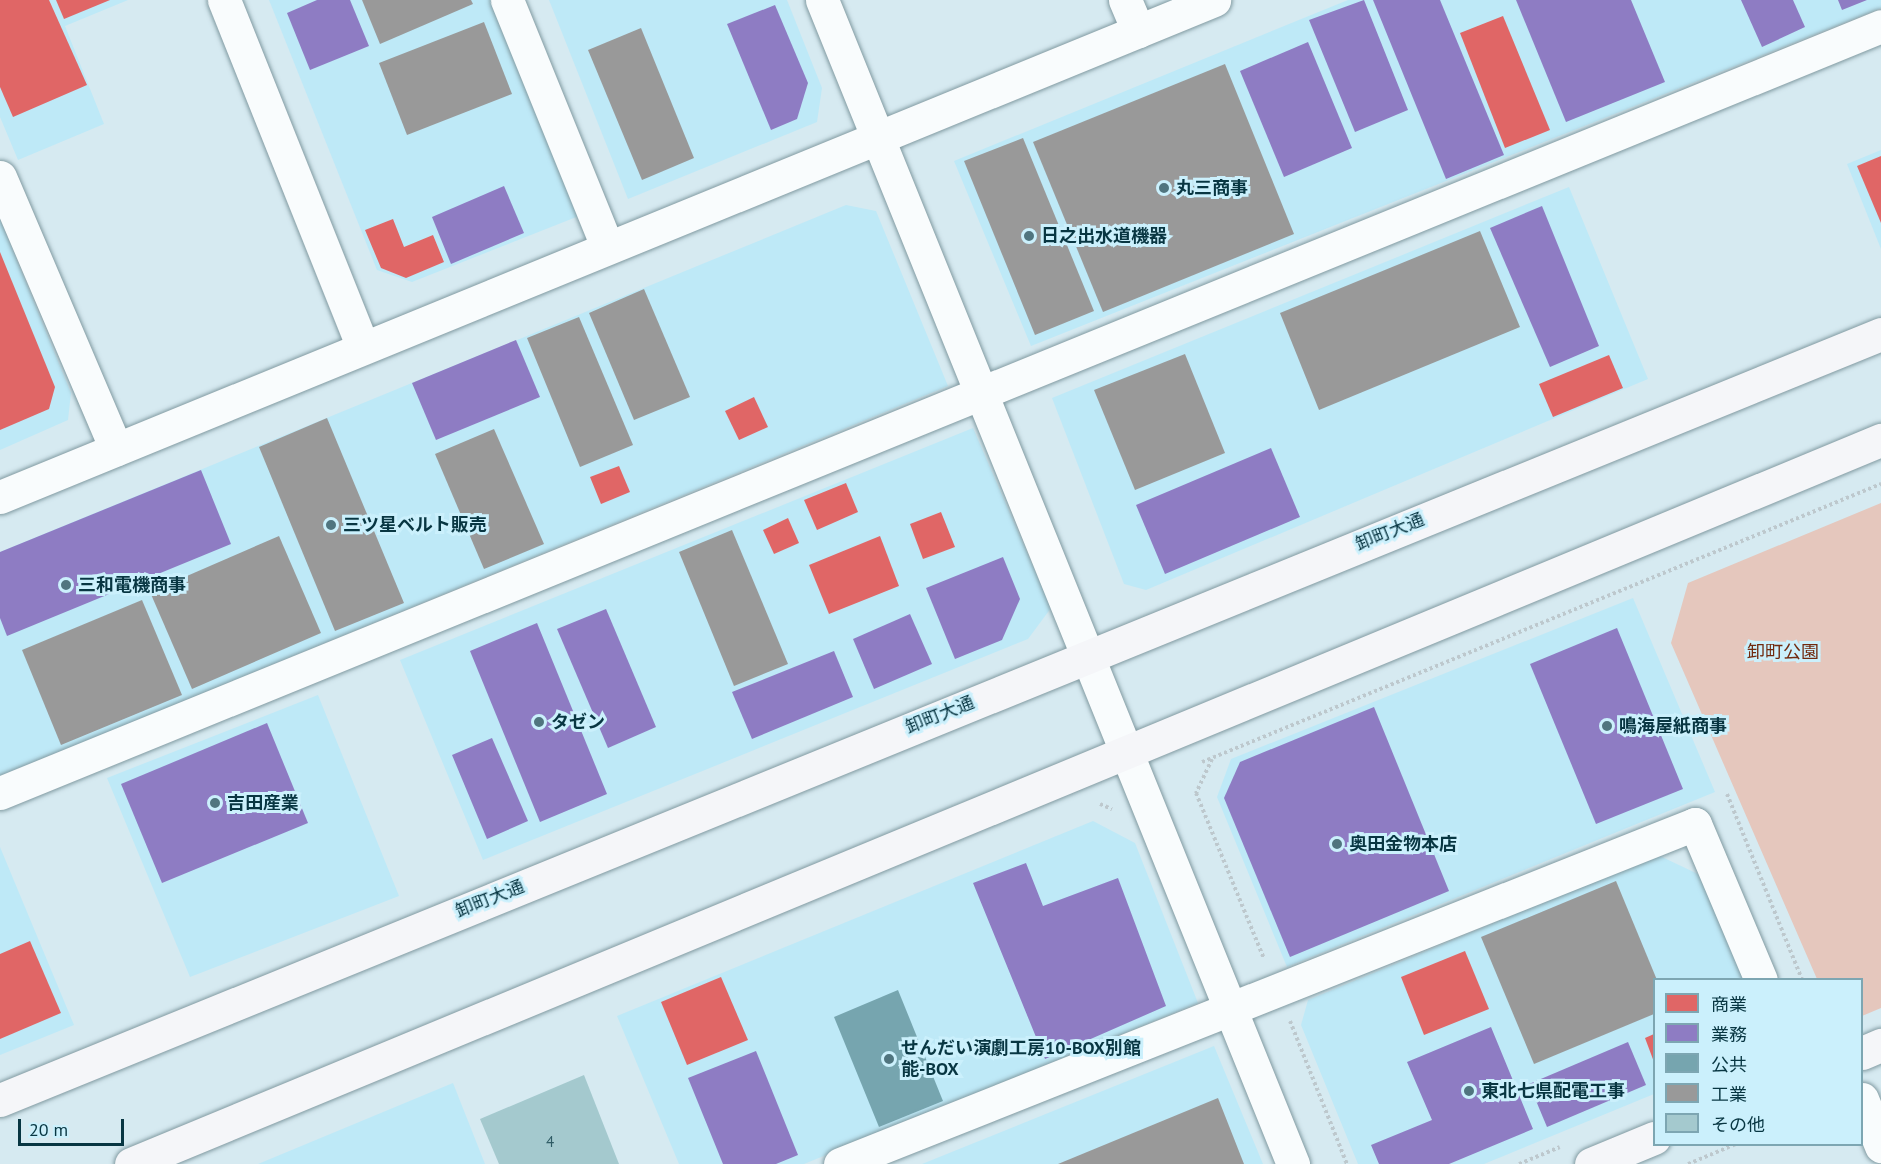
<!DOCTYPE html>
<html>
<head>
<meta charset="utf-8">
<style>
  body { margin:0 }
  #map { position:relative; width:1881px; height:1164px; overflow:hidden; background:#d6eaf1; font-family:"PT Sans","Noto Sans JP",sans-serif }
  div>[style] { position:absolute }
  .built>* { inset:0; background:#bee9f7 }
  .green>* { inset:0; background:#e5c7bd }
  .shops>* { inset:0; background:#e06666 }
  .offices>* { inset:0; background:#8e7cc3 }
  .public>* { inset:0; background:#76a5af }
  .industry>* { inset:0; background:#999 }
  .building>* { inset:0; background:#a4c9ce }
  .path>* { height:4px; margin-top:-2px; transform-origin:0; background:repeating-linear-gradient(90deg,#bdc8cd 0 3px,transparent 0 6px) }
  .roads { filter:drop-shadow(0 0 2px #819aa1) drop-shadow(0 0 2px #819aa1) }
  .street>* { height:33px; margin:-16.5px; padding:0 16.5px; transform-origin:16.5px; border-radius:16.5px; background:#f9fcfd }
  .secondary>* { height:33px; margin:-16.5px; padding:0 16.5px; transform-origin:16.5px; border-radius:16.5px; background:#f5f6f9 }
  .dots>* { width:16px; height:16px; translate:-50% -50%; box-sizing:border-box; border:3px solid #cbf0fc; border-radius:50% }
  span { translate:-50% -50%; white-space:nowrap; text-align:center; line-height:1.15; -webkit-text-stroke:6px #cbf0fc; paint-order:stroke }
  .number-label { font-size:15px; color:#2f5b65 }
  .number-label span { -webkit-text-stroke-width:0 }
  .poi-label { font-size:18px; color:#083642; font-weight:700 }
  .left { translate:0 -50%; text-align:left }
  .street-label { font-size:18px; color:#083642 }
  .park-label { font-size:18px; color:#712a0f }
  .legend { position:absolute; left:1653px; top:978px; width:210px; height:168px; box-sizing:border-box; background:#cbf0fc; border:2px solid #7da6b2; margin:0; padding:8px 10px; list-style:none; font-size:18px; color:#083642 }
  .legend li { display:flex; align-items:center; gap:12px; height:30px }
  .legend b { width:30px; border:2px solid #7da6b2 }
  .scale { position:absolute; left:18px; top:1119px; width:106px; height:27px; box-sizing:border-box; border:3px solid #083642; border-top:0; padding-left:8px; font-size:18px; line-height:21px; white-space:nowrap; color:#083642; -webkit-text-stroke:4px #cbf0fc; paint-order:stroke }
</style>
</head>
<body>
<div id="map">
  <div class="built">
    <div style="clip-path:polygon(0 0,128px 0,65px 26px,104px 124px,18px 160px,0 117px)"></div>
    <div style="clip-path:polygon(269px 0,498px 0,584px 214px,412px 282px,377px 270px)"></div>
    <div style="clip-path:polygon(549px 0,787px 0,822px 88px,817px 122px,628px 199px)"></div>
    <div style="clip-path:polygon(1348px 0,1881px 0,1881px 8px,1031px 346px,954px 161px)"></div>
    <div style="clip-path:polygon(1881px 150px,1881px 249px,1847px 164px)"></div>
    <div style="clip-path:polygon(1569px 187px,1648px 379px,1146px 590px,1124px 584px,1052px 398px)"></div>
    <div style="clip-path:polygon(846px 205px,876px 211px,948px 386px,0 777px,0 552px)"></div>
    <div style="clip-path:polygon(0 219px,71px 393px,68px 420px,0 450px)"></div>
    <div style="clip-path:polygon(973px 428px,1051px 608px,1028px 639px,483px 860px,400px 660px)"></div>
    <div style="clip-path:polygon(1633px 598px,1715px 792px,1287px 967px,1217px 797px,1231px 759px)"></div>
    <div style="clip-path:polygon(318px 695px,399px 896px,190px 977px,107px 778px)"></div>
    <div style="clip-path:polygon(1093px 821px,1135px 843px,1198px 1003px,804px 1164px,679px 1164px,617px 1016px)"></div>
    <div style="clip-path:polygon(0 847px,74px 1025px,0 1055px)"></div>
    <div style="clip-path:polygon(1658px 855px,1702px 876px,1744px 979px,1654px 980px,1654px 1094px,1484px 1164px,1358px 1164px,1301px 1025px,1308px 1000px)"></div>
    <div style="clip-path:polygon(1214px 1046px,1263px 1164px,922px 1164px)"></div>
    <div style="clip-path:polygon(453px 1083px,485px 1164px,258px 1164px)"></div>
  </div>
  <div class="green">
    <div style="clip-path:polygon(1881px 503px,1881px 1008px,1862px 1016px,1862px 980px,1817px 979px,1671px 643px,1688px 583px)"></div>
  </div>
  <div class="shops">
    <div style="clip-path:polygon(0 0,49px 0,87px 85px,13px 117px,0 87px)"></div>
    <div style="clip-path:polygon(56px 0,110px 0,64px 19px)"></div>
    <div style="clip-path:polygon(1503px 16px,1550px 130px,1505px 148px,1460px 33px)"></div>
    <div style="clip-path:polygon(1881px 156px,1881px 223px,1857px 166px)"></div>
    <div style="clip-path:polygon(393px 219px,404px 247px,433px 235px,444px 262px,406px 278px,381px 268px,365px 230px)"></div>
    <div style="clip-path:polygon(0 252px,55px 387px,49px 409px,0 430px)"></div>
    <div style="clip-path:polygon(1609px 355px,1623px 388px,1553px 417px,1539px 384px)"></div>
    <div style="clip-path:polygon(754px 397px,768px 427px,739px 440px,725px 411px)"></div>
    <div style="clip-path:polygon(619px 466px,630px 492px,601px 504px,590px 477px)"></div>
    <div style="clip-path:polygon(846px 483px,858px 512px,817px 530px,804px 500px)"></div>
    <div style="clip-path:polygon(941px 512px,955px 547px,923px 559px,910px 524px)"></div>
    <div style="clip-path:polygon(788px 518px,799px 543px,774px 554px,763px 530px)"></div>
    <div style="clip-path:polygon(880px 536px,899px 586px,829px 614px,809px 565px)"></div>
    <div style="clip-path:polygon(30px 941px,61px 1013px,0 1039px,0 954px)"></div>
    <div style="clip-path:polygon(1465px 951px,1489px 1009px,1424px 1035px,1401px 977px)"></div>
    <div style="clip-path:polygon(721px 977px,748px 1040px,687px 1065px,661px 1002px)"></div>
    <div style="clip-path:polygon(1654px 1034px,1654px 1062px,1645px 1038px)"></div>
  </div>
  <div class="offices">
    <div style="clip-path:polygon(317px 0,350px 0,369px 46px,310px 70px,287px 13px)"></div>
    <div style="clip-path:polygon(1364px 0,1408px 110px,1355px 132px,1309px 20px)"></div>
    <div style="clip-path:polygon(1373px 0,1440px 0,1504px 155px,1446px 179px)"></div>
    <div style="clip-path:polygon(1516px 0,1631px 0,1665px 82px,1566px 122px)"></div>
    <div style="clip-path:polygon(1741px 0,1793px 0,1805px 27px,1762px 47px)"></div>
    <div style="clip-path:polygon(1838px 0,1867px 0,1842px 10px)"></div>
    <div style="clip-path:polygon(775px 5px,808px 83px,797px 119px,771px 130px,727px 24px)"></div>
    <div style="clip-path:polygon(1308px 42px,1352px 148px,1284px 177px,1240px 71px)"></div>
    <div style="clip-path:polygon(504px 186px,524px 233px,451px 264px,432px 217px)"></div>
    <div style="clip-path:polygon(1542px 206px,1599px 346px,1550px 367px,1490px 228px)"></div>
    <div style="clip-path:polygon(516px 340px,540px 397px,436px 440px,412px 383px)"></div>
    <div style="clip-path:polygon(1271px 448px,1300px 517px,1165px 574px,1136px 505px)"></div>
    <div style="clip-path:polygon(201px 470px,231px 544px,7px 636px,0 618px,0 552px)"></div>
    <div style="clip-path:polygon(1003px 557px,1020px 599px,1002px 640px,955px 659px,926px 588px)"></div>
    <div style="clip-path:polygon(606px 609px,656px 727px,608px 748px,557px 629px)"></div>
    <div style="clip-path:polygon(910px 614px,932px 664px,874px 689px,853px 639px)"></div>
    <div style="clip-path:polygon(537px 623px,607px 794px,540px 822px,470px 651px)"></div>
    <div style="clip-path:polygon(1617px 628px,1683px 789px,1596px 824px,1530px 664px)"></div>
    <div style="clip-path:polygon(834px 651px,853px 697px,752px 739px,732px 692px)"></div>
    <div style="clip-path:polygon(1374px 707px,1449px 891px,1290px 957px,1224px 798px,1240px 762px)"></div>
    <div style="clip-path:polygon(267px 723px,308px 823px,162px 883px,121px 784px)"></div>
    <div style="clip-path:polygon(492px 738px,528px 821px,487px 839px,452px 755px)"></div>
    <div style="clip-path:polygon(1026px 863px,1043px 906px,1118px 878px,1166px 1006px,1045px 1059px,973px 883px)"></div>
    <div style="clip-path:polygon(1491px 1027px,1533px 1129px,1449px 1164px,1379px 1164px,1371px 1145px,1432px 1120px,1407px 1062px)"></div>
    <div style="clip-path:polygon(1628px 1042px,1646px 1085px,1547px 1127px,1529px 1084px)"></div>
    <div style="clip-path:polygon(756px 1051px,798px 1155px,776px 1164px,723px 1164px,688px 1078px)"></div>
  </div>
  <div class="public">
    <div style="clip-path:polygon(898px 990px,943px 1101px,879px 1127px,834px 1017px)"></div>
  </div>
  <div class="industry">
    <div style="clip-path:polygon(362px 0,471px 0,473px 4px,380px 44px)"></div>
    <div style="clip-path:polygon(484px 22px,512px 94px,407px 135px,379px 63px)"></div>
    <div style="clip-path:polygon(641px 28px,694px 158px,642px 180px,588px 50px)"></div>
    <div style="clip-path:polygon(1225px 64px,1294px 234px,1103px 312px,1033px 142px)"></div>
    <div style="clip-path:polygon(1023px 138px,1094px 311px,1035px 335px,964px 161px)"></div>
    <div style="clip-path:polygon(1480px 231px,1520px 327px,1319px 410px,1280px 313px)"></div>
    <div style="clip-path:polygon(644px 289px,690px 397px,634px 420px,589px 313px)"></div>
    <div style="clip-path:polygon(579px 317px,633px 445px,580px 467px,527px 338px)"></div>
    <div style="clip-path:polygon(1185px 354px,1225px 453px,1135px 490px,1094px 390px)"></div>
    <div style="clip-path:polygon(327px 418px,404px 603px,335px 631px,259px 447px)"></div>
    <div style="clip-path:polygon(494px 429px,544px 544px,484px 569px,435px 454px)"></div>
    <div style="clip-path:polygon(732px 530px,788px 664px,734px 686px,679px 552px)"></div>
    <div style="clip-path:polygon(279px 536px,321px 633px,192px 689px,150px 592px)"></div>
    <div style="clip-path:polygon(142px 600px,182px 695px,61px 745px,22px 650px)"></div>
    <div style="clip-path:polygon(1616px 881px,1657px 980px,1654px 1014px,1534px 1064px,1481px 937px)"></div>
    <div style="clip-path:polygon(1218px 1098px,1244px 1164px,1058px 1164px)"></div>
  </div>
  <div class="building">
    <div style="clip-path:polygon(584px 1075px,619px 1164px,499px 1164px,480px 1119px)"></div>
  </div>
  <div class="path">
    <div style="left:1212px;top:759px;width:38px;rotate:115deg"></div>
    <div style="left:1196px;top:793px;width:179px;rotate:67.7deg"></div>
    <div style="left:1202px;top:762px;width:734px;rotate:-22.27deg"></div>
    <div style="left:1727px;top:794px;width:201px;rotate:68deg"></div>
    <div style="left:1100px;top:804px;width:13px;rotate:23deg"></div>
    <div style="left:1290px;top:1021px;width:154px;rotate:68.3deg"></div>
    <div style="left:1519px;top:1164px;width:44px;rotate:-22.5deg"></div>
    <div style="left:1688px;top:1164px;width:52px;rotate:-22.6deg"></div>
  </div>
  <div class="roads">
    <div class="street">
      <div style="left:224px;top:0;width:374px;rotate:68.2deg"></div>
      <div style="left:507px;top:0;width:266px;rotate:67.9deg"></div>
      <div style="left:822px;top:0;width:1256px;rotate:67.97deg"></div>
      <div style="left:1125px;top:0;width:34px;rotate:67deg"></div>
      <div style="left:0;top:177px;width:296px;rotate:66.9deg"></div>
      <div style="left:0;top:497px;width:1312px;rotate:-22.26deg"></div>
      <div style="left:0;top:793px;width:2031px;rotate:-22.18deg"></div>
      <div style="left:1862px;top:1099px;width:51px;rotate:68deg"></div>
      <div style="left:840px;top:1164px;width:920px;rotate:-21.69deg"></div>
      <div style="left:1695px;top:824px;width:169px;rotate:67.1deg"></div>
    </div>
    <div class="secondary">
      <div style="left:1862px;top:1053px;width:21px;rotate:-23deg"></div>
      <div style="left:0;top:1100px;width:2031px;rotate:-22.16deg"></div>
      <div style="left:131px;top:1164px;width:1894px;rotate:-22.48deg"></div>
      <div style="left:1591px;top:1164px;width:68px;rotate:-22.4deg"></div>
    </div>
  </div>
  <div class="dots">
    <div style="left:1164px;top:188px;background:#50757f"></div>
    <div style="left:1029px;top:236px;background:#50757f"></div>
    <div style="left:331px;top:525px;background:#50757f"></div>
    <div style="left:66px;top:585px;background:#50757f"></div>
    <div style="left:539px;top:722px;background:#50757f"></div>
    <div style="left:1607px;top:726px;background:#50757f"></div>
    <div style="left:215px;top:803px;background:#50757f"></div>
    <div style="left:1337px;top:844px;background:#50757f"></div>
    <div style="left:889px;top:1059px;background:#50757f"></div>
    <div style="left:1469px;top:1091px;background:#50757f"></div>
  </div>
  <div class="number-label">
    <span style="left:550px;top:1142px">4</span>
  </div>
  <div class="poi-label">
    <span class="left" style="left:1176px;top:188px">丸三商事</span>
    <span class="left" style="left:1041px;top:236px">日之出水道機器</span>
    <span class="left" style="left:343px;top:525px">三ツ星ベルト販売</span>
    <span class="left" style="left:78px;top:585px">三和電機商事</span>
    <span class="left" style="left:551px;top:722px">タゼン</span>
    <span class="left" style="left:1619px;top:726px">鳴海屋紙商事</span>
    <span class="left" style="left:227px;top:803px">吉田産業</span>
    <span class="left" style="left:1349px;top:844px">奥田金物本店</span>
    <span class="left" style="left:901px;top:1059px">せんだい演劇工房10-BOX別館<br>能-BOX</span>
    <span class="left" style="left:1481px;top:1091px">東北七県配電工事</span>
  </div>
  <div class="street-label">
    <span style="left:1390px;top:532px;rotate:-22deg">卸町大通</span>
    <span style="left:940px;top:715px;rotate:-22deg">卸町大通</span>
    <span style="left:490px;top:899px;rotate:-22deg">卸町大通</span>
  </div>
  <div class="park-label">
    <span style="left:1783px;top:652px">卸町公園</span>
  </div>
  <ul class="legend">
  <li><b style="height:16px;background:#e06666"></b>商業</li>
  <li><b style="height:16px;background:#8e7cc3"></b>業務</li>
  <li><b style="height:16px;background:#76a5af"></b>公共</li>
  <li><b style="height:16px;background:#999"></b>工業</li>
  <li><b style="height:16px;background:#a4c9ce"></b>その他</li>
  </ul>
  <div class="scale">20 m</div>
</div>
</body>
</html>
